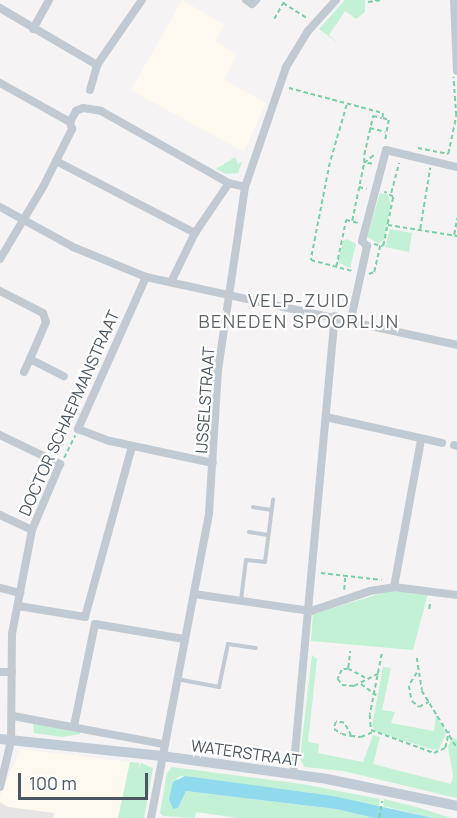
<!DOCTYPE html>
<html>
<head>
<meta charset="utf-8">
<style>
  body { margin:0 }
  #map { position:relative; width:457px; height:818px; overflow:hidden; background:#f5f3f3; font-family:Manrope,sans-serif }
  div>[style] { position:absolute }
  .commercial>* { inset:0; background:#fdf9ef }
  .education>* { inset:0; background:#e6e4e5 }
  .green>* { inset:0; background:#c3f1d5 }
  .water>* { inset:0; background:#90daee }
  .path>* { height:1.5px; margin-top:-0.75px; transform-origin:0; background:repeating-linear-gradient(90deg,#7ad0a6 0 4.5px,transparent 0 7.5px) }
  .lane>* { height:4px; margin:-2px; padding:0 2px; transform-origin:2px; border-radius:2px; background:#c1cad2 }
  .street>* { height:8px; margin:-4px; padding:0 4px; transform-origin:4px; border-radius:4px; background:#c1cad2 }
  .secondary>* { height:10px; margin:-5px; padding:0 5px; transform-origin:5px; border-radius:5px; background:#c1cbd6 }
  span { translate:-50% -50%; white-space:nowrap; text-align:center; line-height:1.15; -webkit-text-stroke:4.5px #fff; paint-order:stroke }
  .street-label { font-size:16px; color:#4a5661 }
  .neighbourhood-label { font-size:18px; color:#5f6368; letter-spacing:1.5px }
  .scale { position:absolute; left:18px; top:773px; width:130px; height:27px; box-sizing:border-box; border:3px solid #4a5661; border-top:0; padding-left:8px; font-size:18px; line-height:21px; white-space:nowrap; color:#4a5661; -webkit-text-stroke:4px #fff; paint-order:stroke }
</style>
</head>
<body>
<div id="map">
  <div class="commercial">
    <div style="clip-path:polygon(182px 0,225px 25px,215px 41px,237px 55px,224px 80px,266px 103px,244px 152px,131px 90px)"></div>
    <div style="clip-path:polygon(20px 749px,130px 762px,118px 818px,53px 818px,53px 813px,8px 807px,0 802px,0 796px)"></div>
  </div>
  <div class="education">
    <div style="clip-path:polygon(0 802px,8px 807px,54px 813px,53px 818px,0 818px)"></div>
  </div>
  <div class="green">
    <div style="clip-path:polygon(345px 0,365px 0,365px 12px,356px 19px,345px 11px,329px 35px,339px 44px,319px 29px)"></div>
    <div style="clip-path:polygon(235px 157px,238px 164px,242px 162px,238px 173px,226px 174px,216px 169px)"></div>
    <div style="clip-path:polygon(380px 193px,388px 195px,391px 205px,384px 240px,378px 243px,367px 237px)"></div>
    <div style="clip-path:polygon(390px 229px,412px 233px,409px 252px,385px 247px)"></div>
    <div style="clip-path:polygon(347px 239px,356px 244px,350px 268px,338px 262px,343px 241px)"></div>
    <div style="clip-path:polygon(392px 590px,428px 593px,413px 650px,311px 641px,313px 614px)"></div>
    <div style="clip-path:polygon(312px 655px,317px 659px,308px 742px,319px 744px,318px 753px,363px 762px,373px 735px,380px 737px,373px 764px,451px 784px,453px 776px,448px 747px,452px 737px,457px 740px,457px 798px,343px 771px,304px 767px,300px 758px)"></div>
    <div style="clip-path:polygon(383px 667px,391px 668px,382px 710px,395px 712px,391px 723px,434px 731px,436px 714px,446px 733px,438px 751px,376px 732px,372px 726px)"></div>
    <div style="clip-path:polygon(33px 723px,81px 731px,80px 734px,62px 737px,34px 733px)"></div>
    <div style="clip-path:polygon(130px 762px,139px 763px,139px 768px,141px 763px,153px 768px,144px 818px,118px 818px)"></div>
    <div style="clip-path:polygon(172px 767px,302px 784px,380px 799px,379px 806px,181px 776px,177px 778px,173px 809px,178px 808px,186px 791px,336px 809px,374px 818px,238px 818px,196px 812px,195px 818px,163px 816px,160px 813px,167px 773px)"></div>
    <div style="clip-path:polygon(384px 799px,420px 808px,451px 818px,433px 818px,383px 806px)"></div>
  </div>
  <div class="water">
    <div style="clip-path:polygon(185px 776px,333px 796px,433px 818px,374px 818px,336px 809px,186px 791px,178px 808px,173px 809px,169px 799px,173px 782px)"></div>
  </div>
  <div class="path">
    <div style="left:368px;top:2px;width:14px;rotate:-8deg"></div>
    <div style="left:283px;top:3px;width:28px;rotate:32deg"></div>
    <div style="left:274px;top:19px;width:22px;rotate:-60deg"></div>
    <div style="left:289px;top:88px;width:97px;rotate:14.9deg"></div>
    <div style="left:383px;top:113px;width:5px;rotate:90deg"></div>
    <div style="left:383px;top:118px;width:6px;rotate:18deg"></div>
    <div style="left:389px;top:120px;width:22px;rotate:100deg"></div>
    <div style="left:347px;top:105px;width:60px;rotate:106.3deg"></div>
    <div style="left:330px;top:163px;width:99px;rotate:101.1deg"></div>
    <div style="left:311px;top:260px;width:42px;rotate:15deg"></div>
    <div style="left:370px;top:128px;width:16px;rotate:14deg"></div>
    <div style="left:418px;top:148px;width:31px;rotate:11deg"></div>
    <div style="left:448px;top:154px;width:39px;rotate:-78deg"></div>
    <div style="left:456px;top:116px;width:39px;rotate:-94deg"></div>
    <div style="left:372px;top:164px;width:8px;rotate:-173deg"></div>
    <div style="left:364px;top:163px;width:8px;rotate:-90deg"></div>
    <div style="left:364px;top:155px;width:40px;rotate:-77deg"></div>
    <div style="left:373px;top:116px;width:9px;rotate:13deg"></div>
    <div style="left:359px;top:187px;width:8px;rotate:14deg"></div>
    <div style="left:391px;top:193px;width:31px;rotate:-75deg"></div>
    <div style="left:352px;top:221px;width:59px;rotate:-78.3deg"></div>
    <div style="left:364px;top:163px;width:14px;rotate:-39deg"></div>
    <div style="left:388px;top:225px;width:70px;rotate:9.1deg"></div>
    <div style="left:420px;top:229px;width:62px;rotate:-80.7deg"></div>
    <div style="left:454px;top:235px;width:17px;rotate:-80deg"></div>
    <div style="left:374px;top:244px;width:9px;rotate:13deg"></div>
    <div style="left:383px;top:246px;width:50px;rotate:-78.5deg"></div>
    <div style="left:393px;top:197px;width:10px;rotate:-151deg"></div>
    <div style="left:336px;top:267px;width:48px;rotate:-78deg"></div>
    <div style="left:346px;top:220px;width:13px;rotate:13deg"></div>
    <div style="left:369px;top:274px;width:5px;rotate:-22deg"></div>
    <div style="left:374px;top:272px;width:28px;rotate:-77deg"></div>
    <div style="left:64px;top:458px;width:25px;rotate:-64deg"></div>
    <div style="left:321px;top:573px;width:61px;rotate:6.5deg"></div>
    <div style="left:344px;top:590px;width:13px;rotate:-86deg"></div>
    <div style="left:429px;top:609px;width:8px;rotate:-83deg"></div>
    <div style="left:382px;top:654px;width:62px;rotate:101.1deg"></div>
    <div style="left:370px;top:715px;width:15px;rotate:86deg"></div>
    <div style="left:371px;top:730px;width:67px;rotate:20.1deg"></div>
    <div style="left:434px;top:753px;width:12px;rotate:-24deg"></div>
    <div style="left:445px;top:748px;width:17px;rotate:-77deg"></div>
    <div style="left:417px;top:658px;width:33px;rotate:81deg"></div>
    <div style="left:422px;top:691px;width:67px;rotate:58.4deg"></div>
    <div style="left:348px;top:668px;width:17px;rotate:-83deg"></div>
    <div style="left:417px;top:673px;width:15px;rotate:122deg"></div>
    <div style="left:409px;top:686px;width:15px;rotate:79deg"></div>
    <div style="left:412px;top:701px;width:9px;rotate:41deg"></div>
    <div style="left:419px;top:707px;width:11px;rotate:-27deg"></div>
    <div style="left:365px;top:678px;width:19px;rotate:-152deg"></div>
    <div style="left:348px;top:669px;width:6px;rotate:171deg"></div>
    <div style="left:342px;top:670px;width:10px;rotate:114deg"></div>
    <div style="left:338px;top:679px;width:7px;rotate:56deg"></div>
    <div style="left:342px;top:685px;width:12px;rotate:5deg"></div>
    <div style="left:354px;top:686px;width:28px;rotate:-27deg"></div>
    <div style="left:361px;top:684px;width:19px;rotate:36deg"></div>
    <div style="left:351px;top:736px;width:15px;rotate:-118deg"></div>
    <div style="left:344px;top:723px;width:8px;rotate:-173deg"></div>
    <div style="left:336px;top:722px;width:7px;rotate:106deg"></div>
    <div style="left:334px;top:729px;width:9px;rotate:32deg"></div>
    <div style="left:342px;top:734px;width:9px;rotate:13deg"></div>
    <div style="left:351px;top:736px;width:10px;rotate:6deg"></div>
    <div style="left:361px;top:737px;width:13px;rotate:-23deg"></div>
    <div style="left:379px;top:818px;width:17px;rotate:-80deg"></div>
  </div>
  <div class="lane">
    <div style="left:253px;top:507px;width:19px;rotate:9deg"></div>
    <div style="left:249px;top:532px;width:19px;rotate:9deg"></div>
    <div style="left:241px;top:600px;width:40px;rotate:-82.9deg"></div>
    <div style="left:246px;top:560px;width:19px;rotate:6deg"></div>
    <div style="left:265px;top:562px;width:63px;rotate:-82.6deg"></div>
    <div style="left:177px;top:679px;width:43px;rotate:10.8deg"></div>
    <div style="left:219px;top:687px;width:44px;rotate:-78.2deg"></div>
    <div style="left:228px;top:644px;width:28px;rotate:8deg"></div>
  </div>
  <div class="street">
    <div style="left:246px;top:0;width:7px;rotate:34deg"></div>
    <div style="left:252px;top:4px;width:6px;rotate:-45deg"></div>
    <div style="left:454px;top:0;width:71px;rotate:87.6deg"></div>
    <div style="left:0;top:8px;width:113px;rotate:30.4deg"></div>
    <div style="left:33px;top:29px;width:33px;rotate:-61deg"></div>
    <div style="left:0;top:83px;width:80px;rotate:29.1deg"></div>
    <div style="left:90px;top:90px;width:26px;rotate:-74deg"></div>
    <div style="left:97px;top:65px;width:79px;rotate:-55.3deg"></div>
    <div style="left:56px;top:161px;width:157px;rotate:27.4deg"></div>
    <div style="left:0;top:207px;width:83px;rotate:28.7deg"></div>
    <div style="left:73px;top:247px;width:79px;rotate:22.3deg"></div>
    <div style="left:146px;top:277px;width:318px;rotate:12.3deg"></div>
    <div style="left:0;top:259px;width:84px;rotate:-59.2deg"></div>
    <div style="left:43px;top:187px;width:65px;rotate:-63.4deg"></div>
    <div style="left:72px;top:129px;width:7px;rotate:-106deg"></div>
    <div style="left:70px;top:122px;width:13px;rotate:-61deg"></div>
    <div style="left:76px;top:111px;width:8px;rotate:-23deg"></div>
    <div style="left:83px;top:108px;width:18px;rotate:9deg"></div>
    <div style="left:101px;top:111px;width:147px;rotate:29.4deg"></div>
    <div style="left:229px;top:183px;width:16px;rotate:14deg"></div>
    <div style="left:146px;top:277px;width:167px;rotate:114.1deg"></div>
    <div style="left:78px;top:429px;width:34px;rotate:21deg"></div>
    <div style="left:110px;top:441px;width:105px;rotate:12.1deg"></div>
    <div style="left:171px;top:282px;width:55px;rotate:-63.9deg"></div>
    <div style="left:195px;top:233px;width:60px;rotate:-55.8deg"></div>
    <div style="left:0;top:291px;width:48px;rotate:27.1deg"></div>
    <div style="left:43px;top:313px;width:9px;rotate:72deg"></div>
    <div style="left:46px;top:322px;width:40px;rotate:113.4deg"></div>
    <div style="left:30px;top:359px;width:38px;rotate:27deg"></div>
    <div style="left:351px;top:319px;width:75px;rotate:-77.6deg"></div>
    <div style="left:367px;top:246px;width:7px;rotate:-135deg"></div>
    <div style="left:362px;top:241px;width:94px;rotate:-75.2deg"></div>
    <div style="left:386px;top:150px;width:73px;rotate:13.5deg"></div>
    <div style="left:24px;top:372px;width:14px;rotate:-65deg"></div>
    <div style="left:326px;top:417px;width:119px;rotate:12.6deg"></div>
    <div style="left:0;top:435px;width:67px;rotate:25.8deg"></div>
    <div style="left:60px;top:464px;width:72px;rotate:113deg"></div>
    <div style="left:32px;top:530px;width:106px;rotate:100.9deg"></div>
    <div style="left:12px;top:634px;width:107px;rotate:90.5deg"></div>
    <div style="left:11px;top:741px;width:47px;rotate:103.4deg"></div>
    <div style="left:454px;top:445px;width:3px;rotate:18deg"></div>
    <div style="left:0;top:515px;width:35px;rotate:25deg"></div>
    <div style="left:394px;top:587px;width:149px;rotate:-79.6deg"></div>
    <div style="left:0;top:588px;width:21px;rotate:14deg"></div>
    <div style="left:194px;top:594px;width:118px;rotate:8.3deg"></div>
    <div style="left:311px;top:611px;width:62px;rotate:-18.7deg"></div>
    <div style="left:370px;top:591px;width:24px;rotate:-9deg"></div>
    <div style="left:394px;top:587px;width:64px;rotate:7.2deg"></div>
    <div style="left:18px;top:606px;width:68px;rotate:9.3deg"></div>
    <div style="left:85px;top:617px;width:177px;rotate:-74.6deg"></div>
    <div style="left:0;top:672px;width:12px"></div>
    <div style="left:13px;top:716px;width:153px;rotate:10.6deg"></div>
    <div style="left:74px;top:726px;width:104px;rotate:-78.4deg"></div>
    <div style="left:95px;top:624px;width:90px;rotate:9.6deg"></div>
    <div style="left:293px;top:775px;width:461px;rotate:-84.8deg"></div>
    <div style="left:151px;top:818px;width:310px;rotate:-79.2deg"></div>
    <div style="left:209px;top:513px;width:143px;rotate:-86.4deg"></div>
    <div style="left:218px;top:370px;width:185px;rotate:-81.6deg"></div>
    <div style="left:245px;top:187px;width:127px;rotate:-71.1deg"></div>
    <div style="left:286px;top:67px;width:42px;rotate:-58.6deg"></div>
    <div style="left:308px;top:31px;width:42px;rotate:-47.9deg"></div>
  </div>
  <div class="secondary">
    <div style="left:0;top:739px;width:163px;rotate:6deg"></div>
    <div style="left:162px;top:756px;width:167px;rotate:7.9deg"></div>
    <div style="left:327px;top:779px;width:133px;rotate:11.7deg"></div>
  </div>
  <div class="street-label">
    <span style="left:205px;top:400px;rotate:-86deg">IJSSELSTRAAT</span>
    <span style="left:69px;top:413px;rotate:-66deg">DOCTOR SCHAEPMANSTRAAT</span>
    <span style="left:246px;top:753px;rotate:8deg">WATERSTRAAT</span>
  </div>
  <div class="neighbourhood-label">
    <span style="left:299px;top:311px">VELP-ZUID<br>BENEDEN SPOORLIJN</span>
  </div>
  <div class="scale">100 m</div>
</div>
</body>
</html>
